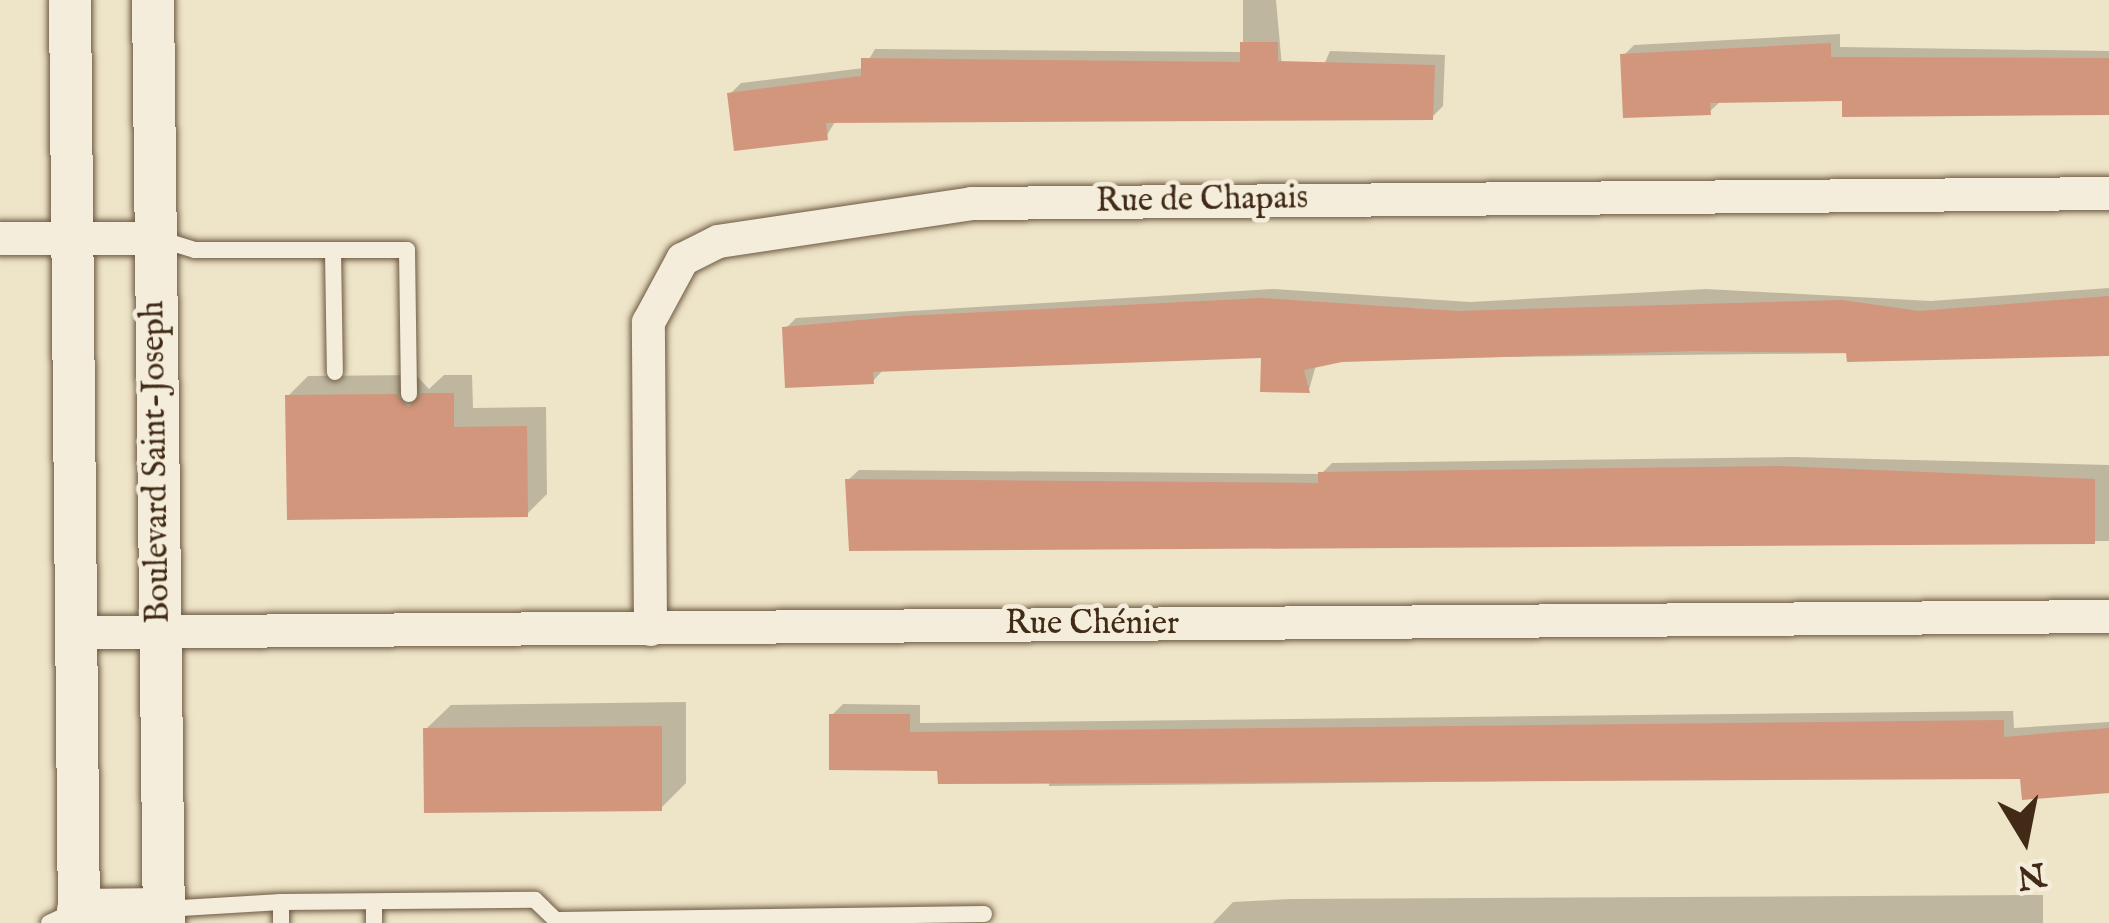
<!DOCTYPE html>
<html>
<head>
<meta charset="utf-8">
<style>
  body { margin:0 }
  #map { position:relative; width:2109px; height:923px; overflow:hidden; background:#eee4c7; font-family:"IM FELL English",serif }
  div>[style] { position:absolute }
  .shadow>* { inset:0; background:#0003 }
  .building>* { inset:0; background:#d2967c }
  .roads { filter:drop-shadow(0 0 3px #6d5942) drop-shadow(0 0 3px #6d5942) }
  .service>* { height:16px; margin:-8px; padding:0 8px; transform-origin:8px; border-radius:8px; background:#f4eddb }
  .minor>* { height:33px; margin:-16.5px; padding:0 16.5px; transform-origin:16.5px; border-radius:16.5px; background:#f4eddb }
  .tertiary>* { height:42px; margin:-21px; padding:0 21px; transform-origin:21px; border-radius:21px; background:#f4eddb }
  span { translate:-50% -50%; white-space:nowrap; text-align:center; line-height:1.15; -webkit-text-stroke:9px #f4eddb; paint-order:stroke }
  .street-label { font-size:33px; color:#422b16 }
  .north { position:absolute; left:1965px; top:779px; width:120px; height:120px; -webkit-text-stroke:9px #f4eddb; paint-order:stroke; rotate:170deg; font-size:33px; font-weight:700; line-height:48px; text-align:center; color:#422b16 }
  .north::after { content:''; display:block; margin:auto; width:42px; height:54px; background:#422b16; clip-path:polygon(50% 0,100% 100%,50% 72%,0 100%) }
</style>
</head>
<body>
<div id="map">
  <div class="shadow">
    <div style="clip-path:polygon(1243px 0,1276px 0,1283px 78px,1319px 76px,1330px 51px,1445px 55px,1443px 106px,1432px 117px,836px 120px,826px 137px,730px 94px,741px 83px,864px 68px,875px 49px,1243px 52px)"></div>
    <div style="clip-path:polygon(1840px 34px,1840px 47px,2109px 51px,2109px 113px,1845px 98px,1722px 100px,1709px 112px,1623px 56px,1634px 45px)"></div>
    <div style="clip-path:polygon(2109px 288px,2109px 350px,1342px 359px,1316px 365px,1309px 390px,1264px 354px,883px 370px,873px 381px,785px 329px,796px 318px,1274px 289px,1470px 302px,1706px 289px,1931px 301px)"></div>
    <div style="clip-path:polygon(416px 375px,429px 389px,444px 375px,472px 375px,473px 408px,546px 407px,547px 494px,527px 514px,288px 396px,308px 376px)"></div>
    <div style="clip-path:polygon(1793px 457px,2109px 465px,2109px 541px,852px 548px,848px 480px,859px 470px,1321px 474px,1332px 463px)"></div>
    <div style="clip-path:polygon(686px 702px,686px 783px,661px 808px,426px 729px,451px 705px)"></div>
    <div style="clip-path:polygon(843px 704px,920px 705px,920px 723px,2013px 711px,2014px 728px,2109px 722px,2109px 789px,2023px 776px,1049px 786px,1049px 773px,940px 768px,832px 715px)"></div>
    <div style="clip-path:polygon(2043px 895px,2043px 923px,1213px 923px,1233px 902px,1291px 899px)"></div>
  </div>
  <div class="building">
    <div style="clip-path:polygon(1240px 42px,1278px 42px,1278px 61px,1435px 65px,1433px 120px,826px 123px,828px 140px,734px 151px,727px 93px,861px 76px,861px 58px,1240px 62px)"></div>
    <div style="clip-path:polygon(1831px 43px,1831px 57px,2109px 58px,2109px 115px,1842px 117px,1842px 101px,1710px 103px,1711px 115px,1623px 118px,1620px 54px)"></div>
    <div style="clip-path:polygon(2109px 296px,2109px 356px,1847px 362px,1846px 353px,1694px 351px,1342px 362px,1304px 370px,1310px 393px,1260px 392px,1261px 358px,873px 372px,874px 384px,785px 388px,782px 327px,905px 316px,1262px 298px,1457px 311px,1842px 300px,1919px 311px)"></div>
    <div style="clip-path:polygon(422px 393px,454px 393px,454px 427px,527px 426px,528px 517px,287px 520px,285px 395px,396px 394px,408px 407px)"></div>
    <div style="clip-path:polygon(1781px 466px,2095px 479px,2095px 544px,849px 551px,845px 479px,1318px 483px,1318px 472px)"></div>
    <div style="clip-path:polygon(829px 714px,910px 714px,910px 732px,2004px 720px,2004px 737px,2109px 728px,2109px 793px,2022px 800px,2020px 779px,938px 784px,937px 771px,829px 770px)"></div>
    <div style="clip-path:polygon(662px 726px,662px 811px,424px 813px,423px 728px)"></div>
  </div>
  <div class="roads">
    <div class="service">
      <div style="left:156px;top:238px;width:41px;rotate:17.1deg"></div>
      <div style="left:195px;top:250px;width:212px"></div>
      <div style="left:407px;top:250px;width:144px;rotate:89.2deg"></div>
      <div style="left:333px;top:251px;width:121px;rotate:89.1deg"></div>
      <div style="left:281px;top:902px;width:254px;rotate:-0.5deg"></div>
      <div style="left:535px;top:900px;width:33px;rotate:44deg"></div>
      <div style="left:374px;top:902px;width:21px;rotate:90deg"></div>
      <div style="left:165px;top:909px;width:116px;rotate:-3.5deg"></div>
      <div style="left:281px;top:902px;width:21px;rotate:90deg"></div>
      <div style="left:559px;top:920px;width:425px;rotate:-0.8deg"></div>
      <div style="left:49px;top:923px;width:31px;rotate:-25deg"></div>
    </div>
    <div class="minor">
      <div style="left:0;top:238px;width:155px"></div>
      <div style="left:650px;top:629px;width:307px;rotate:-90.4deg"></div>
      <div style="left:648px;top:322px;width:72px;rotate:-61.6deg"></div>
      <div style="left:682px;top:259px;width:40px;rotate:-26.6deg"></div>
      <div style="left:718px;top:241px;width:256px;rotate:-8.5deg"></div>
      <div style="left:971px;top:203px;width:1138px;rotate:-0.5deg"></div>
      <div style="left:76px;top:632px;width:2033px;rotate:-0.45deg"></div>
    </div>
    <div class="tertiary">
      <div style="left:70px;top:0;width:923px;rotate:89.44deg"></div>
      <div style="left:153px;top:0;width:923px;rotate:89.32deg"></div>
      <div style="left:78px;top:910px;width:86px;rotate:-0.7deg"></div>
    </div>
  </div>
  <div class="street-label">
    <span style="left:1202px;top:201px;rotate:-1deg">Rue de Chapais</span>
    <span style="left:157px;top:462px;rotate:-91deg">Boulevard Saint-Joseph</span>
    <span style="left:1092px;top:625px">Rue Chénier</span>
  </div>
  <div class="north">N</div>
</div>
</body>
</html>
